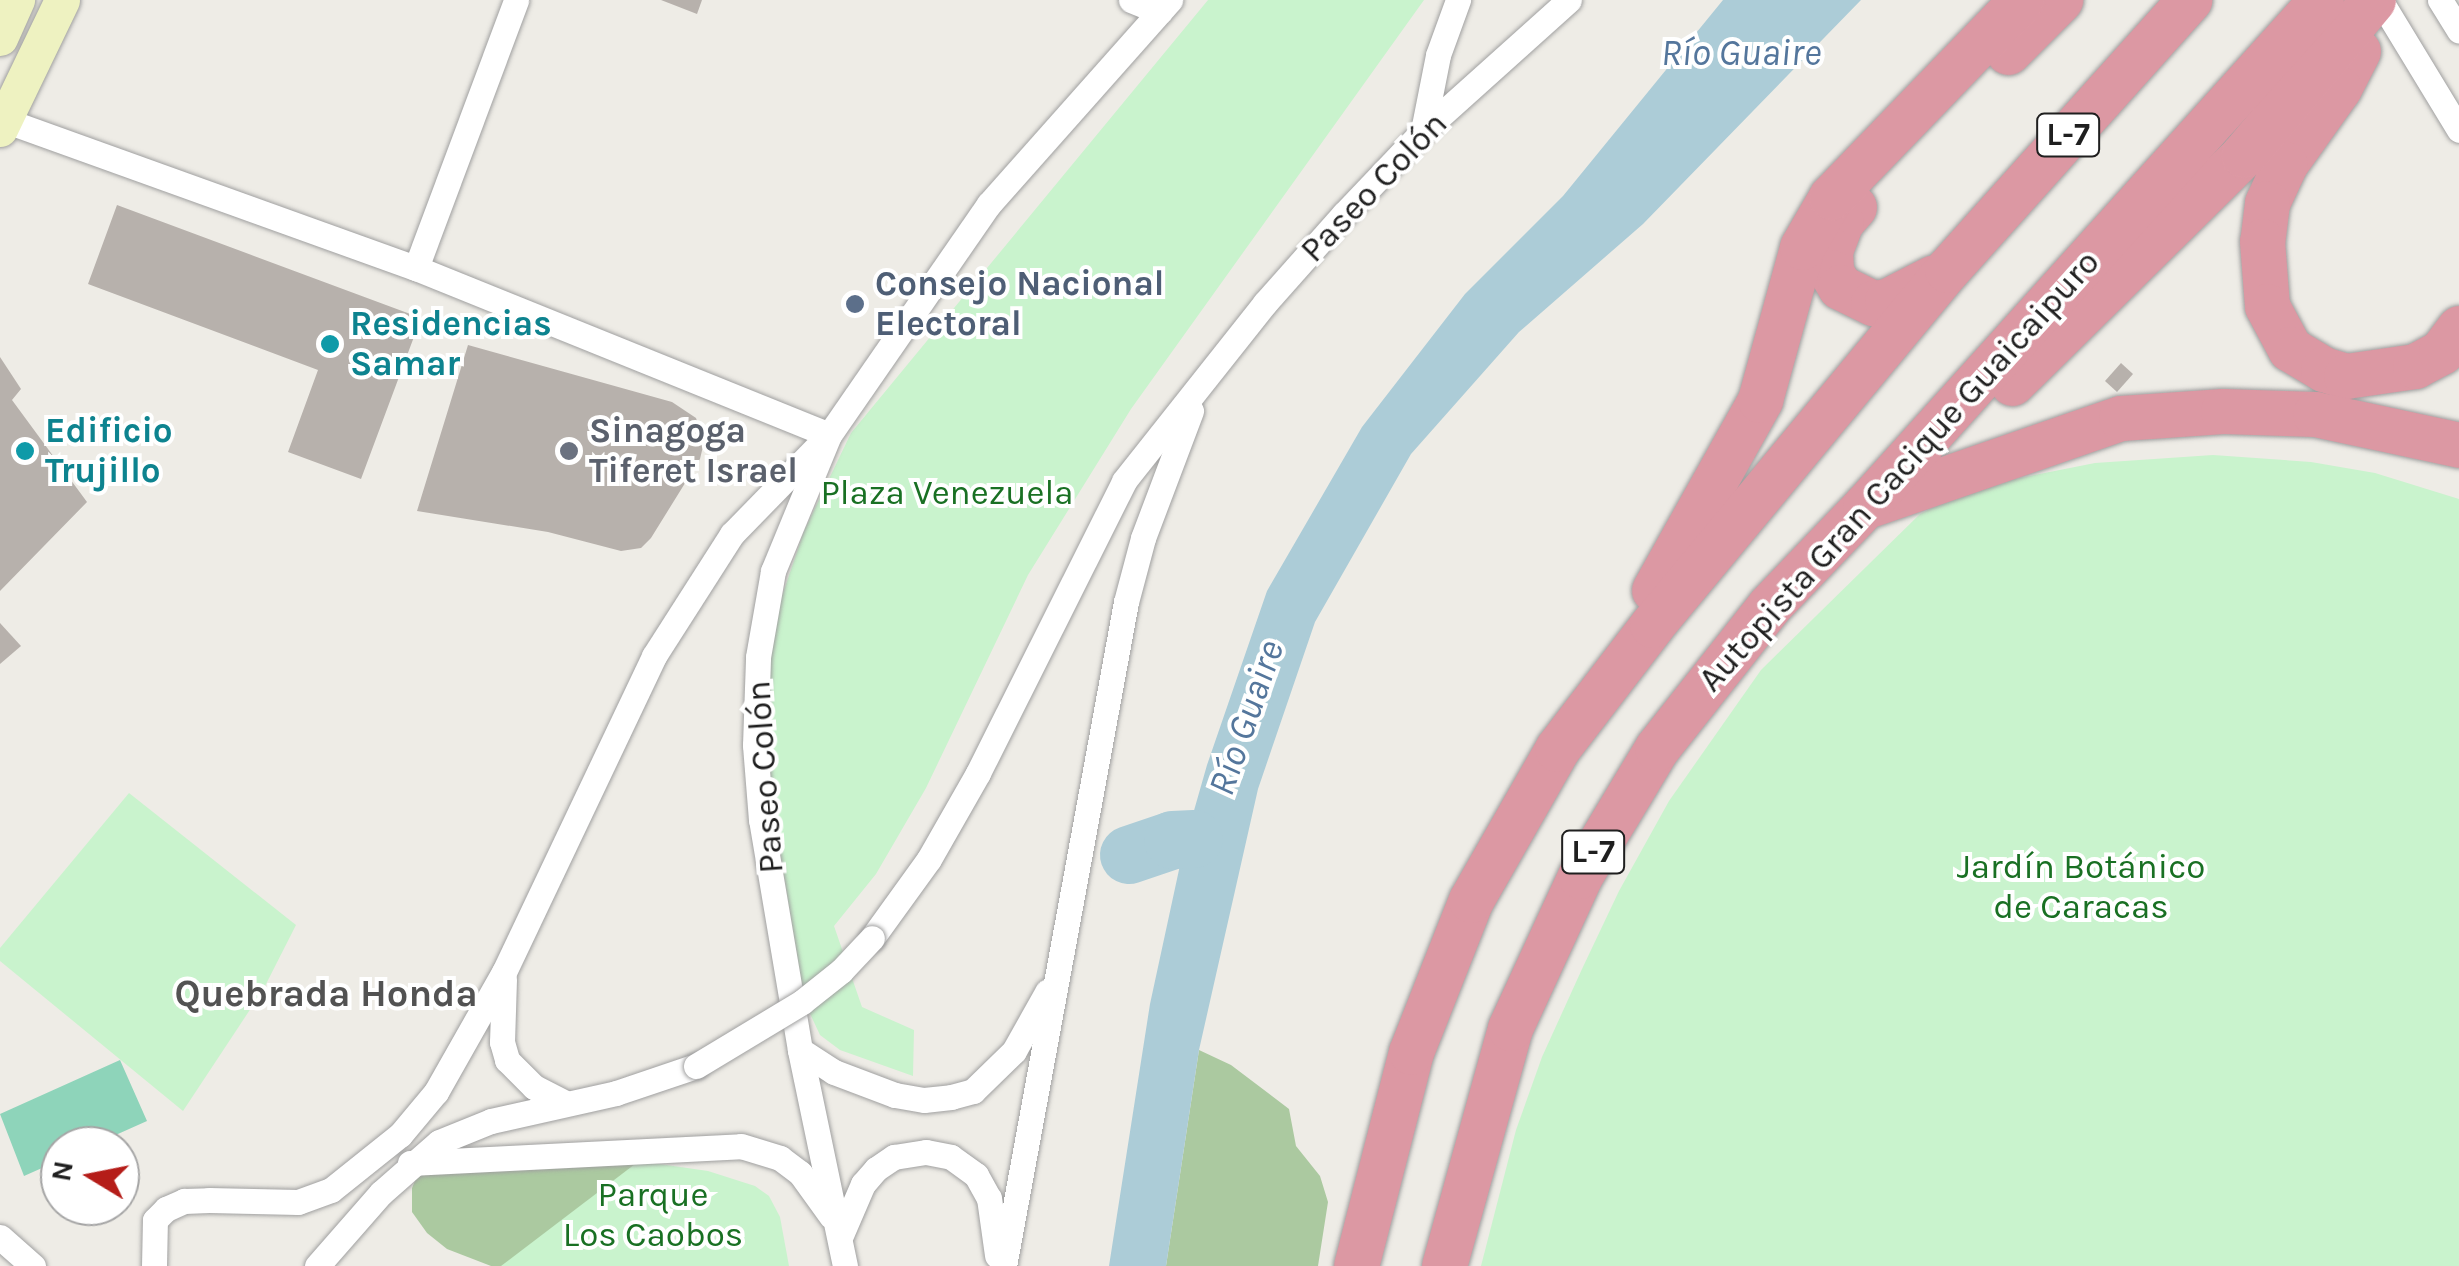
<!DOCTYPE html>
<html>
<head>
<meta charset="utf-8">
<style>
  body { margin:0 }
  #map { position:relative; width:2459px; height:1266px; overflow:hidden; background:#eeece6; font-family:Karla,sans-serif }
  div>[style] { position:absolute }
  .forest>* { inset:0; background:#abc9a0 }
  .park>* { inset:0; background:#c9f3cd }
  .pitch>* { inset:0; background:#8ed4ba }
  .water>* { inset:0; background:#acccd7 }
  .river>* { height:58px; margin:-29px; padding:0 29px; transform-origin:29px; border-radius:29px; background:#acccd7 }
  .building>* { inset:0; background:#b7b1ac }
  .roads { filter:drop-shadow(0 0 2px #a0a0a0) drop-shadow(0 0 2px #a0a0a0) }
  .minor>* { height:25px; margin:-12.5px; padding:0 12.5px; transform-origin:12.5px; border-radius:12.5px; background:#fff }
  .secondary>* { height:35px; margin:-17.5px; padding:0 17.5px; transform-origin:17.5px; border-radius:17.5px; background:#eef2c1 }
  .motorway>* { height:45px; margin:-22.5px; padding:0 22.5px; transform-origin:22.5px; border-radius:22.5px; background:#dc98a3 }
  .bridges { filter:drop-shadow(0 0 2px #a0a0a0) drop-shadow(0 0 2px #a0a0a0) }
  .minor-bridge>* { height:25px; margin:-12.5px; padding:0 12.5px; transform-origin:12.5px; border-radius:12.5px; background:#fff }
  .dots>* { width:28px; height:28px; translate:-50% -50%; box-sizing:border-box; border:5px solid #fff; border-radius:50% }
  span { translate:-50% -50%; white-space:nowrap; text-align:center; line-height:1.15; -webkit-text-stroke:8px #fff; paint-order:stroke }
  .shield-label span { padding:2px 8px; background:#fff; border:2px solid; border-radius:8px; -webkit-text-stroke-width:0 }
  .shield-label { font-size:32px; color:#1f1f1f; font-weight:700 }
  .street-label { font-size:35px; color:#1f1f1f }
  .service-label { font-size:35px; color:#4e5e75; font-weight:700 }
  .left { translate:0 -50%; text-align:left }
  .culture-label { font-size:35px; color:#0d838f; font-weight:700 }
  .worship-label { font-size:35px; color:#5b616d; font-weight:700 }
  .park-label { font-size:35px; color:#197023 }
  .water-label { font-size:38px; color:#54769c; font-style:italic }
  .neighbourhood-label { font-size:38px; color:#525252; font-weight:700 }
  .north { position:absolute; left:40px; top:1126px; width:100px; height:100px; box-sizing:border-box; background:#fff; border:2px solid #a5a5a5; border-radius:50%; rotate:280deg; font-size:28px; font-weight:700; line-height:40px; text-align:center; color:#1f1f1f }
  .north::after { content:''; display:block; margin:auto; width:35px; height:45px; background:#b51d19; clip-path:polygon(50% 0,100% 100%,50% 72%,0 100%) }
</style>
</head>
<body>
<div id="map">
  <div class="forest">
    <div style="clip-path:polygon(1199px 1050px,1231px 1065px,1289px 1109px,1296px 1146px,1320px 1176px,1328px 1202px,1318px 1266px,1166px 1266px)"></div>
    <div style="clip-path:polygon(630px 1152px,785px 1266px,491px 1266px,447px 1249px,427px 1233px,412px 1212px,412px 1188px,417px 1176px,428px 1169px)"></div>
  </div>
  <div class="park">
    <div style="clip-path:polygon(1208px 0,1424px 0,1131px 409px,1028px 575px,926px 788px,876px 874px,834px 926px,862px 1007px,914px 1030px,913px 1076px,840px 1050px,820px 1035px,805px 1003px,768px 779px,769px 656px,779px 605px,804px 531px,851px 433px)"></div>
    <div style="clip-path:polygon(2213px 455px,2311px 462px,2375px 473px,2459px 499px,2459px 1266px,1481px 1266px,1516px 1130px,1542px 1057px,1582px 969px,1619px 891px,1669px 801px,1761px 670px,1920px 514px,1951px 499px,2015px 479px,2095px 463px)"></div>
    <div style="clip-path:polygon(129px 793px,296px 925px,263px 990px,183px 1111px,0 961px,0 948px)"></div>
    <div style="clip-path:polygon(639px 1161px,708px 1171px,755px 1186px,769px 1196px,780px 1217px,789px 1266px,501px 1266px)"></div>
  </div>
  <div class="pitch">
    <div style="clip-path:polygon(120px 1060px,147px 1121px,91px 1146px,60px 1146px,60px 1160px,24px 1176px,0 1114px)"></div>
  </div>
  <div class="water">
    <div style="clip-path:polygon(1723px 0,1861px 0,1643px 224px,1519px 332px,1411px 454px,1315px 622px,1258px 789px,1199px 1050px,1166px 1266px,1109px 1266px,1150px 1004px,1185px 842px,1207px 765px,1267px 591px,1362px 427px,1465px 294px,1563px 196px)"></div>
  </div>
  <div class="river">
    <div style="left:1129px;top:855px;width:46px;rotate:-18.8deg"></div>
    <div style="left:1173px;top:840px;width:21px;rotate:-3deg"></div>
  </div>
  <div class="building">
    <div style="clip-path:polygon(661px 0,702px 0,697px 14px)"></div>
    <div style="clip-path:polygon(117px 205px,421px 318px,361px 479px,288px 452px,318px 370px,88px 284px)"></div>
    <div style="clip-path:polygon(468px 345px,672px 402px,696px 418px,704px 442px,700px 459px,651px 538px,641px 548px,621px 551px,548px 532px,417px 511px)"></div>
    <div style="clip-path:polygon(0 357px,21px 389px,12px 400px,87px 502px,0 591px)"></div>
    <div style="clip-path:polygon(2121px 363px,2133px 374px,2117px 392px,2105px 381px)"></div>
    <div style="clip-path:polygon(0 623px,21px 646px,0 664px)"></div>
  </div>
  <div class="roads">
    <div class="minor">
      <div style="left:1131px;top:0;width:31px;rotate:22deg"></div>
      <div style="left:2380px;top:0;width:152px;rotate:58.7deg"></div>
      <div style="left:2440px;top:0;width:36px;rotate:58deg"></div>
      <div style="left:4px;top:120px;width:438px;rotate:19.8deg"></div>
      <div style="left:416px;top:268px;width:445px;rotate:22deg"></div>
      <div style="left:1423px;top:131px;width:77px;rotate:-78.8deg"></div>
      <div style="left:1438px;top:55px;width:59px;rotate:-70deg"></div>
      <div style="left:416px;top:268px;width:286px;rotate:-69.5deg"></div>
      <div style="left:872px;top:938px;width:97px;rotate:-54.2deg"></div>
      <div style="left:929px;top:859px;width:99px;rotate:-60.3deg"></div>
      <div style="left:978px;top:773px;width:326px;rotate:-63.4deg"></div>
      <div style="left:1124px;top:481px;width:227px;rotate:-51.6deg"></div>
      <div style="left:1265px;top:303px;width:119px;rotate:-48.4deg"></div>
      <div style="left:1344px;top:214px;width:115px;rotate:-46.4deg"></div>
      <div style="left:1423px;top:131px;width:196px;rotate:-41.9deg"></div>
      <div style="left:504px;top:979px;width:63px;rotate:91.8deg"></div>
      <div style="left:502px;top:1042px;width:19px;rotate:74deg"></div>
      <div style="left:507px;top:1060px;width:38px;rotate:45deg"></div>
      <div style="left:534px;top:1087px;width:35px;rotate:27deg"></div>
      <div style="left:800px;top:1050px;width:40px;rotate:32.9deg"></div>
      <div style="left:834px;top:1072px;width:65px;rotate:20.7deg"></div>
      <div style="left:895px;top:1095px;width:29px;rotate:10deg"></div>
      <div style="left:924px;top:1100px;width:27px;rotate:-6deg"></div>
      <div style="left:951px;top:1097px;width:23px;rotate:-15deg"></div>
      <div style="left:973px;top:1091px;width:57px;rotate:-44.3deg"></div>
      <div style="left:1014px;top:1051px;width:68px;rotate:-60.8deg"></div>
      <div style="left:410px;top:1163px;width:331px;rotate:-2.9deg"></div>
      <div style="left:741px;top:1146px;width:41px;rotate:17.1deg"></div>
      <div style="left:780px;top:1158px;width:25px;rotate:37deg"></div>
      <div style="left:800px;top:1173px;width:53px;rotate:54.2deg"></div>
      <div style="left:841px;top:1235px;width:56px;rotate:-66.7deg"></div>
      <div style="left:863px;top:1184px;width:20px;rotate:-49deg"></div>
      <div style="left:876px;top:1169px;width:22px;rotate:-34deg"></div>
      <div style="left:894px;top:1157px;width:32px;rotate:-9deg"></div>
      <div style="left:926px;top:1152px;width:25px;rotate:11deg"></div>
      <div style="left:951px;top:1157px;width:31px;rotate:36deg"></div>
      <div style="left:976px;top:1175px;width:26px;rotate:61deg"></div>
      <div style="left:989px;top:1198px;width:58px;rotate:82deg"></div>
      <div style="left:0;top:1237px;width:44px;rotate:41.3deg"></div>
      <div style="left:154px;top:1266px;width:46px;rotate:-88.8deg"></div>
      <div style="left:155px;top:1220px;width:16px;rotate:-45deg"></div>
      <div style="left:166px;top:1209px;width:20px;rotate:-24deg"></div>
      <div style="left:184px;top:1201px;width:25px;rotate:-2deg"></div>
      <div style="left:209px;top:1200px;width:89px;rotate:1.3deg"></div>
      <div style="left:298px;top:1202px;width:35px;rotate:-20deg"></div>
      <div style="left:331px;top:1190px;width:88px;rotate:-38.6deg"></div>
      <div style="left:400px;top:1135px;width:56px;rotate:-50.1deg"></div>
      <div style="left:436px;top:1092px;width:138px;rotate:-60.5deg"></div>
      <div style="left:504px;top:972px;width:350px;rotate:-64.6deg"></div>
      <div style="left:654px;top:656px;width:145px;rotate:-57.4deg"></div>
      <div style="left:732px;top:534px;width:119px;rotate:-45.7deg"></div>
      <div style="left:317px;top:1266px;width:97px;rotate:-48.8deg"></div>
      <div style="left:381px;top:1193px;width:77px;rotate:-41.3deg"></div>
      <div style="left:439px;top:1142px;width:56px;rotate:-22deg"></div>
      <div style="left:491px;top:1121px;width:128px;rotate:-12.6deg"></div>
      <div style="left:616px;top:1093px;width:84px;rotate:-18.6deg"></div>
      <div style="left:845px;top:1266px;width:221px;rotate:-101.8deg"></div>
      <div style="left:800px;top:1050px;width:233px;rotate:-99.6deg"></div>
      <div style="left:761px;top:820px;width:75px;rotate:-94.6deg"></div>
      <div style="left:755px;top:745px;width:88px;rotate:-88deg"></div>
      <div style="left:758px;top:657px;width:87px;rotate:-80.1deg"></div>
      <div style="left:773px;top:571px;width:147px;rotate:-67.6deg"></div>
      <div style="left:829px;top:435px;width:281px;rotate:-55.3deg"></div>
      <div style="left:989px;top:204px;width:273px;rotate:-48.4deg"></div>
      <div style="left:1004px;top:1266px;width:675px;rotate:-79.59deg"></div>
      <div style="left:1126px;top:602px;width:66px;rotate:-75.1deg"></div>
      <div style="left:1143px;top:538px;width:136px;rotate:-69.3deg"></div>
    </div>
    <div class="secondary">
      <div style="left:0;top:38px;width:42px;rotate:-65.9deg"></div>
      <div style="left:0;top:129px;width:143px;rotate:-64.3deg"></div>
    </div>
    <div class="motorway">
      <div style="left:2358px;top:51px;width:42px;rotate:117.2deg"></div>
      <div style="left:2339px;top:88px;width:93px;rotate:125.4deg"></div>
      <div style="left:2285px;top:164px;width:43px;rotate:114.8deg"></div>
      <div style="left:2267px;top:203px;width:38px;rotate:97deg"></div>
      <div style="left:2262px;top:241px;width:65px;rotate:85.6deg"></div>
      <div style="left:2267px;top:306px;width:49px;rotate:61.9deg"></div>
      <div style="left:2290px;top:349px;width:39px;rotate:31deg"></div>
      <div style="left:2323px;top:369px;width:24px;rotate:17deg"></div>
      <div style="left:2346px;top:376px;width:70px;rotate:-8.2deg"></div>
      <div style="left:2415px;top:366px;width:30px;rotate:-28deg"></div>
      <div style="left:2441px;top:352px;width:30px;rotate:-53deg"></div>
      <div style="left:2008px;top:52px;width:74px;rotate:-45deg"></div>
      <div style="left:1854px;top:207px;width:20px;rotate:131deg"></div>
      <div style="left:1841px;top:222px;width:30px;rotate:111deg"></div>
      <div style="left:1830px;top:250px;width:22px;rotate:87deg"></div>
      <div style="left:1831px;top:272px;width:17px;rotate:59deg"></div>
      <div style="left:1840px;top:287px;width:37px;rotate:26deg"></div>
      <div style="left:1873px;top:303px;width:14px;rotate:-8deg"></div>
      <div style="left:1887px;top:301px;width:51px;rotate:-27.1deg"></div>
      <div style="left:2012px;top:383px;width:325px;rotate:-44.6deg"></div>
      <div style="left:2243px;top:155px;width:202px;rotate:-50deg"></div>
      <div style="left:1872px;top:504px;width:263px;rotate:-19.1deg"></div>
      <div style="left:2121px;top:418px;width:102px;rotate:-3.9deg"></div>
      <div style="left:2223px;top:411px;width:92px;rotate:1.9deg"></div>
      <div style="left:2315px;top:414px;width:147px;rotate:12.1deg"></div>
      <div style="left:1654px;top:590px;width:218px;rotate:-60.8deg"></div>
      <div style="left:1760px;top:400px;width:159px;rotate:-74.6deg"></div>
      <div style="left:1802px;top:247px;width:58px;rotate:-59.9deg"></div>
      <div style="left:1831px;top:197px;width:274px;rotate:-46deg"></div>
      <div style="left:1356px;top:1266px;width:221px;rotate:-75.6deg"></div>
      <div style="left:1411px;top:1052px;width:163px;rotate:-68.5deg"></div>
      <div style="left:1471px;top:900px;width:174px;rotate:-60.3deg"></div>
      <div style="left:1557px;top:749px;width:156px;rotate:-52.5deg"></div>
      <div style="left:1652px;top:625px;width:462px;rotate:-50.3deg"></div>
      <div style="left:1947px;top:270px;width:363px;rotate:-48.1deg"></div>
      <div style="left:1444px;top:1266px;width:247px;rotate:-74.5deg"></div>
      <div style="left:1510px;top:1028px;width:167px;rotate:-65.3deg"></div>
      <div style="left:1580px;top:876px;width:149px;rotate:-59deg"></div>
      <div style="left:1657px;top:748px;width:181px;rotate:-51.7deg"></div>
      <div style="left:1769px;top:606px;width:139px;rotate:-46.2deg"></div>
      <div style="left:1865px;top:506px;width:681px;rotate:-47.98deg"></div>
    </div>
  </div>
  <div class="bridges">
    <div class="minor-bridge">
      <div style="left:696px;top:1066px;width:124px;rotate:-31.1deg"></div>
      <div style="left:802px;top:1002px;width:50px;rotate:-38.5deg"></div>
      <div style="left:841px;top:971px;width:45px;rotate:-46.8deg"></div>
    </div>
  </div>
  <div class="dots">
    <div style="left:855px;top:304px;background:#5c6f8a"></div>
    <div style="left:330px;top:344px;background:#0f9aa8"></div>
    <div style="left:25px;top:451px;background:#0f9aa8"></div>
    <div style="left:569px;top:451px;background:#6b7280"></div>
  </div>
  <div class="shield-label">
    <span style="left:2068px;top:135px">L-7</span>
    <span style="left:1593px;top:852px">L-7</span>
  </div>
  <div class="street-label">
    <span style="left:1374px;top:187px;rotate:-46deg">Paseo Colón</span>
    <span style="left:1899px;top:471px;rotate:-48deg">Autopista Gran Cacique Guaicaipuro</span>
    <span style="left:765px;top:777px;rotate:-94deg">Paseo Colón</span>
  </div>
  <div class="service-label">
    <span class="left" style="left:875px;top:304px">Consejo Nacional<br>Electoral</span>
  </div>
  <div class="culture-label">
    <span class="left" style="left:350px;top:344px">Residencias<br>Samar</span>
    <span class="left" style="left:45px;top:451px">Edificio<br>Trujillo</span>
  </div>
  <div class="worship-label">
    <span class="left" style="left:589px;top:451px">Sinagoga<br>Tiferet Israel</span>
  </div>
  <div class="park-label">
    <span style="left:947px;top:493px">Plaza Venezuela</span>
    <span style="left:2081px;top:887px">Jardín Botánico<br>de Caracas</span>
    <span style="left:653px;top:1215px">Parque<br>Los Caobos</span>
  </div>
  <div class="water-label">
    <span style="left:1741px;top:53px">Río Guaire</span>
    <span style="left:1246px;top:718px;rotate:-71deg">Río Guaire</span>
  </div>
  <div class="neighbourhood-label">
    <span style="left:326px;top:994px">Quebrada Honda</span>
  </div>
  <div class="north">N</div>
</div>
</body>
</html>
